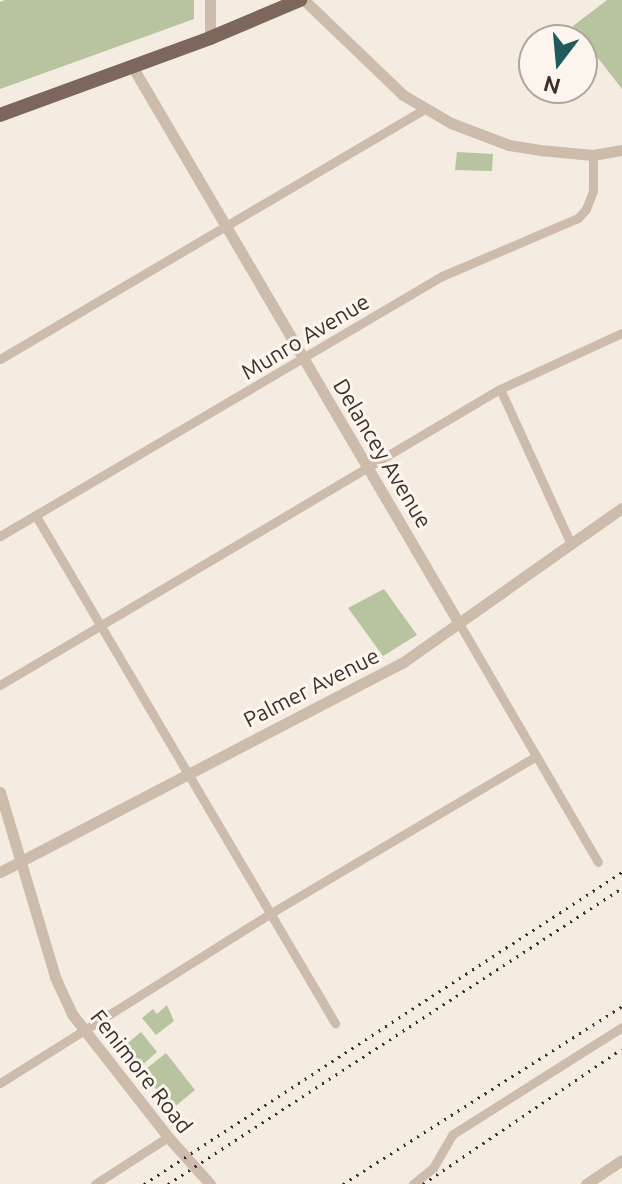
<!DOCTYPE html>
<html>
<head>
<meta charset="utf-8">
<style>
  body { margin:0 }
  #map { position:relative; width:622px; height:1184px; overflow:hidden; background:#f4ebe1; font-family:Ubuntu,sans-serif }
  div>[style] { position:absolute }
  .green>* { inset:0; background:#b8c4a0 }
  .minor>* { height:9px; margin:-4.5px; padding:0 4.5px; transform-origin:4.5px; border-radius:4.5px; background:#cdbbac }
  .tertiary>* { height:11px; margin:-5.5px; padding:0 5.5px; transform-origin:5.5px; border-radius:5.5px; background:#cdbbac }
  .primary>* { height:14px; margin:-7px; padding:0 7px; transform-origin:7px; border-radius:7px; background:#7d675c }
  .rail>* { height:3px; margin-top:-1.5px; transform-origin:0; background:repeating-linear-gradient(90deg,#3b302b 0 2px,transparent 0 8px) }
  span { translate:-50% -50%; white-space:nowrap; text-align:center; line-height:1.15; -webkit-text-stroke:6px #fbf5ee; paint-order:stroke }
  .street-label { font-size:22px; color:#3b302b }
  .north { position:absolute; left:518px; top:24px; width:80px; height:80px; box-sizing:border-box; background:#fbf5ee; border:2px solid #aea6a0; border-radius:50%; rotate:196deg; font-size:22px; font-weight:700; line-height:32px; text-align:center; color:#3b302b }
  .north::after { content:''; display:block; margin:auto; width:28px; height:36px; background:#1f5a5e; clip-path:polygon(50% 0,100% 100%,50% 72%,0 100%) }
</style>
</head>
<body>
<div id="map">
  <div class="green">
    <div style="clip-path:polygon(5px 0,194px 0,194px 19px,0 89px,0 2px)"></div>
    <div style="clip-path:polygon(607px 0,622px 0,622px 89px,573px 26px)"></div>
    <div style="clip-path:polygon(457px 152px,493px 154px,492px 171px,455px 170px)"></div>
    <div style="clip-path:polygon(384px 589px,417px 635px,383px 656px,348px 608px)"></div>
    <div style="clip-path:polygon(167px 1005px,174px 1021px,156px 1035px,142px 1018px,153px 1009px,157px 1014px)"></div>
    <div style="clip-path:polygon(141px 1032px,157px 1052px,139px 1068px,122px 1048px)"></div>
    <div style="clip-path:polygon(166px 1053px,195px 1090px,172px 1109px,142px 1072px)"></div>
  </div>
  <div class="minor">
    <div style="left:0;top:359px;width:492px;rotate:-30.5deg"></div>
    <div style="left:500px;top:389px;width:170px;rotate:65.4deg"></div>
    <div style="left:36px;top:516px;width:589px;rotate:59.47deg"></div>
    <div style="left:0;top:536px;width:513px;rotate:-30.47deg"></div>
    <div style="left:442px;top:276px;width:148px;rotate:-23.1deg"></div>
    <div style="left:578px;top:218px;width:12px;rotate:-48deg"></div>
    <div style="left:586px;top:209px;width:19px;rotate:-69deg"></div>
    <div style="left:593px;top:191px;width:36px;rotate:-90deg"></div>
    <div style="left:460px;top:625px;width:274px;rotate:59.8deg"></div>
    <div style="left:0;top:685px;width:581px;rotate:-30.63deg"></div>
    <div style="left:500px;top:389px;width:134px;rotate:-24.7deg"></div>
    <div style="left:0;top:1083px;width:320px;rotate:-32.1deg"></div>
    <div style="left:271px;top:913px;width:307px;rotate:-30.6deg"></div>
    <div style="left:95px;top:1184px;width:87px;rotate:-32.8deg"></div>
    <div style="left:413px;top:1184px;width:26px;rotate:-39deg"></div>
    <div style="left:433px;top:1168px;width:39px;rotate:-60deg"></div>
    <div style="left:453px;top:1134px;width:200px;rotate:-32.3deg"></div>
  </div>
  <div class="tertiary">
    <div style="left:210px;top:0;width:38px;rotate:90deg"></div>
    <div style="left:304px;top:0;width:137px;rotate:43.8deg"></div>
    <div style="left:403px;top:95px;width:56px;rotate:30.3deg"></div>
    <div style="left:451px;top:123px;width:62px;rotate:20.8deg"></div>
    <div style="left:509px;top:145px;width:31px;rotate:9deg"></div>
    <div style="left:540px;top:150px;width:53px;rotate:5.4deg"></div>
    <div style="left:593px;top:155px;width:29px;rotate:-10deg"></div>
    <div style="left:132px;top:66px;width:648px;rotate:59.6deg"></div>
    <div style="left:0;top:792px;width:193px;rotate:73.4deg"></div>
    <div style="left:55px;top:977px;width:41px;rotate:65.3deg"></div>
    <div style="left:72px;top:1014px;width:156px;rotate:52deg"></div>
    <div style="left:168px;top:1137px;width:63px;rotate:48.2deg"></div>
    <div style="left:0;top:872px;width:453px;rotate:-27.5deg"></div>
    <div style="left:402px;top:663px;width:269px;rotate:-35.2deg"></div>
    <div style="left:586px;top:1184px;width:43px;rotate:-33.7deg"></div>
  </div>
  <div class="primary">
    <div style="left:0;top:115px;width:224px;rotate:-20.1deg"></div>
    <div style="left:210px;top:38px;width:98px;rotate:-22.9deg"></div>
  </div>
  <div class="rail">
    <div style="left:144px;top:1184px;width:571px;rotate:-33.13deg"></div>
    <div style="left:168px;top:1184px;width:542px;rotate:-33.1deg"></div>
    <div style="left:343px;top:1184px;width:331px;rotate:-32.5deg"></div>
    <div style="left:423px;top:1184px;width:240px;rotate:-34.2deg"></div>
  </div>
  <div class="street-label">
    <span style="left:305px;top:336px;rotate:-31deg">Munro Avenue</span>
    <span style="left:383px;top:453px;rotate:59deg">Delancey Avenue</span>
    <span style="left:311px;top:687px;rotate:-27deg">Palmer Avenue</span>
    <span style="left:142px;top:1071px;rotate:52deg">Fenimore Road</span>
  </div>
  <div class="north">N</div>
</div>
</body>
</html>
